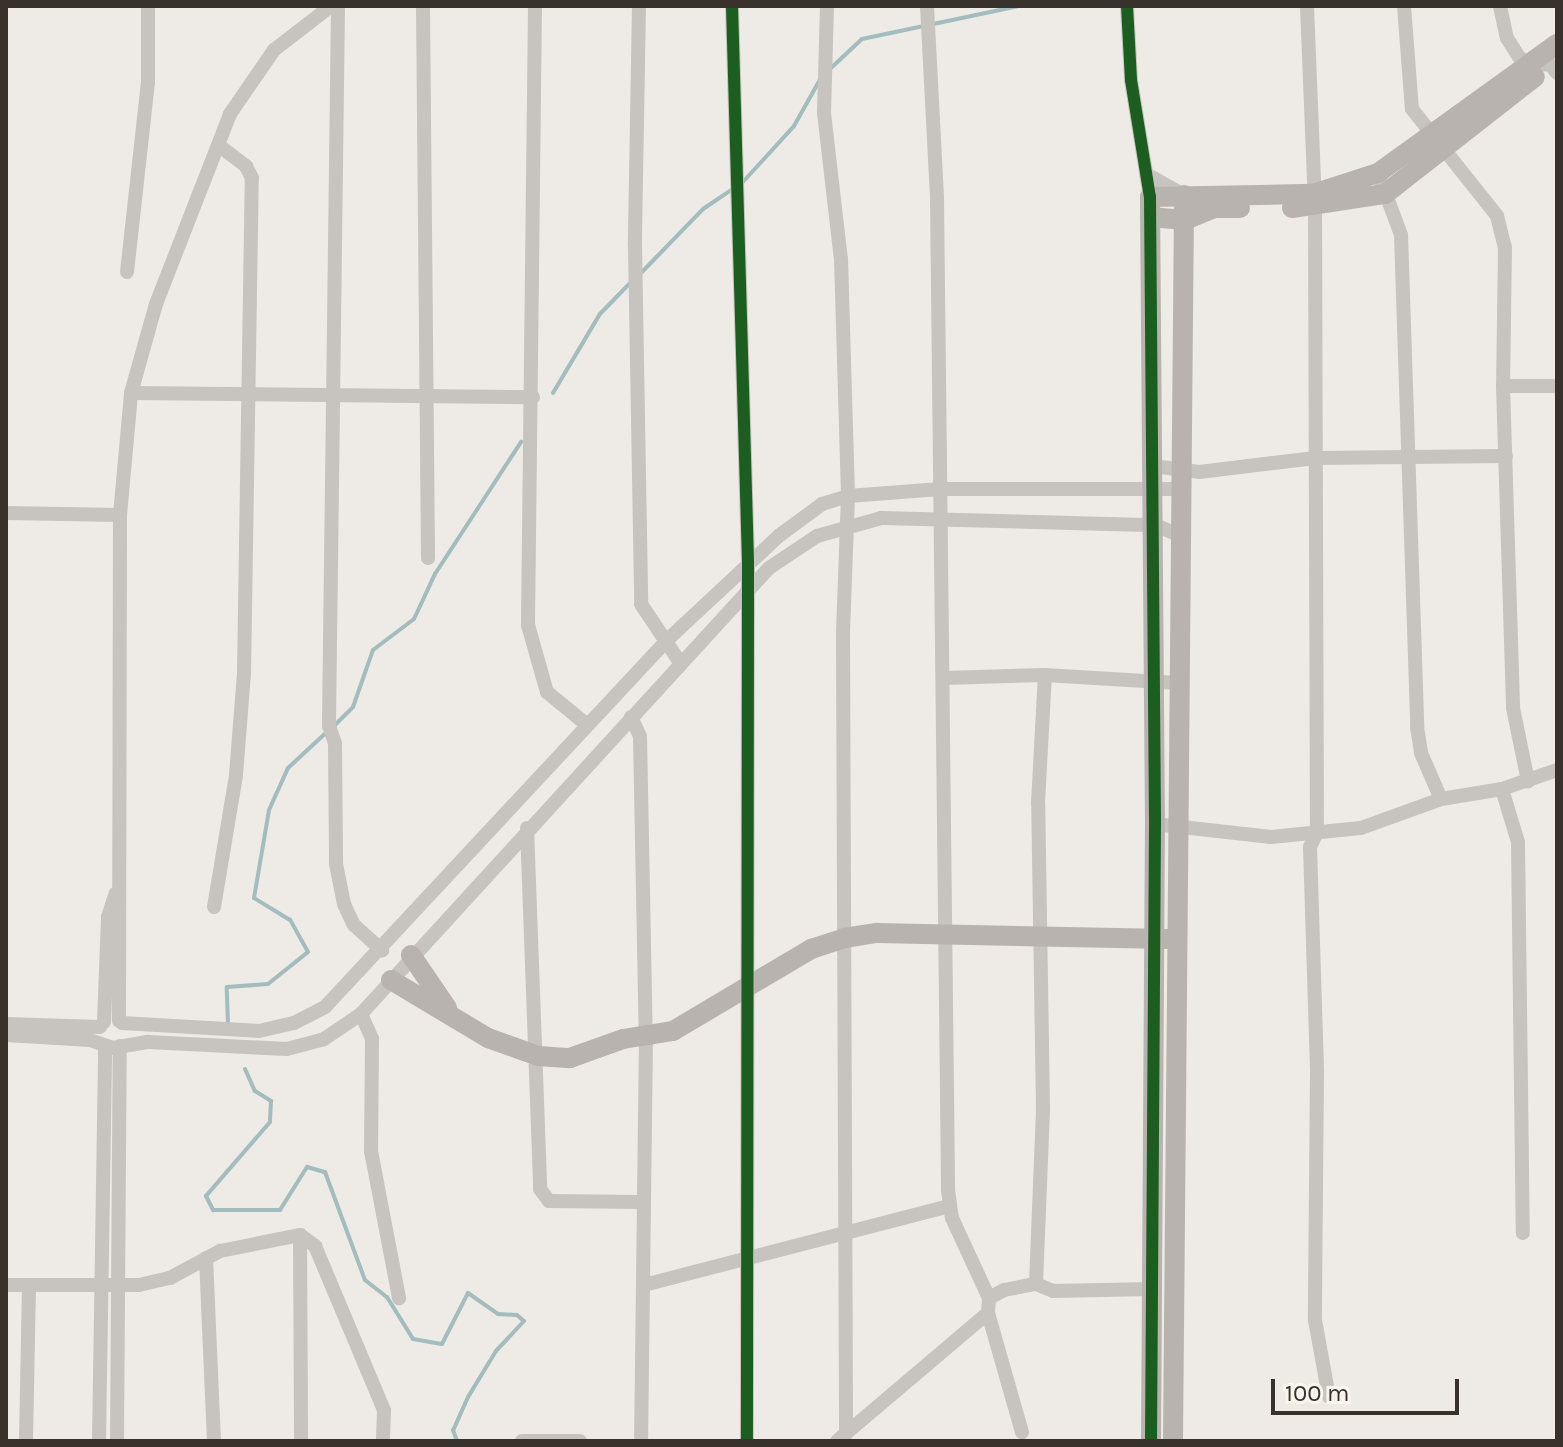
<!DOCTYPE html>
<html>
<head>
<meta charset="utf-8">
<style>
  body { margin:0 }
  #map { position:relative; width:1563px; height:1447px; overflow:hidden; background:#eeeae6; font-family:Karla,sans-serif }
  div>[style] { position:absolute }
  .stream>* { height:4px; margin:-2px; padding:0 2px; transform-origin:2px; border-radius:2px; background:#a3bcbe }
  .street>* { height:14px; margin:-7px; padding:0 7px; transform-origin:7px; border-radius:7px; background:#c7c3be }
  .secondary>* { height:20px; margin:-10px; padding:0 10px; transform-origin:10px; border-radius:10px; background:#b8b3af }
  .cycleway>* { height:12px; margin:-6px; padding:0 6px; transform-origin:6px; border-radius:6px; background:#1b5e20 }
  span { translate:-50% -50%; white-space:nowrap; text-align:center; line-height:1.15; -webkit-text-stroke:8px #f9f5ee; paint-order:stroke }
  .frame { position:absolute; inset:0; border:8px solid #39312c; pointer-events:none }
  .scale { position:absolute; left:1271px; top:1379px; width:188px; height:36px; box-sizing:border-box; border:4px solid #39312c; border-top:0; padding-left:10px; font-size:24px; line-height:28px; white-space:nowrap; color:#39312c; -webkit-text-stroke:6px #f9f5ee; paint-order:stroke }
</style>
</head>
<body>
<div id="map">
  <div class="stream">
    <div style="left:831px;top:68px;width:42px;rotate:-43.1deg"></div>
    <div style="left:862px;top:39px;width:159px;rotate:-11.9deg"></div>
    <div style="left:742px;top:183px;width:77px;rotate:-47.6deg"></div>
    <div style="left:794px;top:126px;width:57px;rotate:-60.8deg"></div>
    <div style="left:641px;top:273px;width:89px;rotate:-45.9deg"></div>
    <div style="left:703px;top:209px;width:37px;rotate:-34deg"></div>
    <div style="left:553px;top:393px;width:92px;rotate:-59.3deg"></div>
    <div style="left:600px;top:314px;width:43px;rotate:-45.9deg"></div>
    <div style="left:335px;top:725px;width:25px;rotate:-45deg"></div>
    <div style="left:353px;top:707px;width:60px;rotate:-70.7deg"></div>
    <div style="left:373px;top:650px;width:51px;rotate:-37.1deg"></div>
    <div style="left:414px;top:619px;width:50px;rotate:-65deg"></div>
    <div style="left:435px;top:574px;width:158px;rotate:-56.9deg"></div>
    <div style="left:228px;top:1025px;width:38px;rotate:-92deg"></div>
    <div style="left:227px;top:987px;width:41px;rotate:-4.2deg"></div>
    <div style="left:268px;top:984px;width:51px;rotate:-38.7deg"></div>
    <div style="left:308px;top:952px;width:37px;rotate:-119deg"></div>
    <div style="left:290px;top:920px;width:42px;rotate:-148.6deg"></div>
    <div style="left:254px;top:898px;width:89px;rotate:-80.3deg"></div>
    <div style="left:269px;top:810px;width:46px;rotate:-65.7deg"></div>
    <div style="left:288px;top:768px;width:54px;rotate:-42.8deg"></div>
    <div style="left:245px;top:1069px;width:24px;rotate:66deg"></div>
    <div style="left:255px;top:1091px;width:19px;rotate:32deg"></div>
    <div style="left:271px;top:1101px;width:21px;rotate:93deg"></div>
    <div style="left:270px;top:1122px;width:98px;rotate:130.9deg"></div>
    <div style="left:206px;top:1196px;width:16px;rotate:63deg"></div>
    <div style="left:213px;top:1210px;width:67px"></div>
    <div style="left:280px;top:1210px;width:51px;rotate:-57.9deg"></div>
    <div style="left:307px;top:1167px;width:19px;rotate:16deg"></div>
    <div style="left:325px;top:1172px;width:115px;rotate:69.7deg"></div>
    <div style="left:365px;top:1280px;width:28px;rotate:38deg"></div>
    <div style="left:387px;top:1297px;width:49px;rotate:58.2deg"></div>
    <div style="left:413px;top:1339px;width:29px;rotate:10deg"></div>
    <div style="left:442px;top:1344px;width:57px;rotate:-63deg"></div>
    <div style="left:468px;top:1293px;width:37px;rotate:35deg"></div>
    <div style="left:498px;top:1314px;width:19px;rotate:3deg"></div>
    <div style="left:517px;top:1315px;width:9px;rotate:41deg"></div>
    <div style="left:524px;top:1321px;width:41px;rotate:133deg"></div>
    <div style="left:496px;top:1351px;width:54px;rotate:121.3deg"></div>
    <div style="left:468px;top:1397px;width:36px;rotate:114deg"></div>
    <div style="left:453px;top:1430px;width:12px;rotate:70deg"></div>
  </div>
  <div class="street">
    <div style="left:338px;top:6px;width:720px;rotate:90.72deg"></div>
    <div style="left:329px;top:726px;width:18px;rotate:71deg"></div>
    <div style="left:335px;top:743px;width:121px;rotate:89.5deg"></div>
    <div style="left:336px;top:864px;width:41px;rotate:78.7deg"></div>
    <div style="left:344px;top:904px;width:23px;rotate:65deg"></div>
    <div style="left:354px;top:925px;width:38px;rotate:42deg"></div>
    <div style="left:423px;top:6px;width:552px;rotate:89.48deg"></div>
    <div style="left:535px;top:6px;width:619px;rotate:90.65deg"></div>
    <div style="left:528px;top:625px;width:70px;rotate:74.2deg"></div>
    <div style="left:547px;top:692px;width:50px;rotate:39.4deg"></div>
    <div style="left:639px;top:6px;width:240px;rotate:91deg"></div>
    <div style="left:635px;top:246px;width:358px;rotate:89deg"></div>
    <div style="left:641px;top:604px;width:69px;rotate:56.3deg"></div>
    <div style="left:732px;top:6px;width:557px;rotate:88.35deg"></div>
    <div style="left:748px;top:563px;width:878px;rotate:90.07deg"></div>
    <div style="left:827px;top:6px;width:107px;rotate:91.6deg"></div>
    <div style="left:824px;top:113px;width:147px;rotate:83.4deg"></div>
    <div style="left:841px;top:259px;width:237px;rotate:88.3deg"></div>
    <div style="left:848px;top:496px;width:139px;rotate:92.1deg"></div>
    <div style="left:843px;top:635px;width:799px;rotate:89.78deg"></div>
    <div style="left:927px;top:6px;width:192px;rotate:87deg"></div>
    <div style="left:937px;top:198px;width:992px;rotate:89.36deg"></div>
    <div style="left:948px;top:1190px;width:28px;rotate:82deg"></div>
    <div style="left:952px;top:1218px;width:88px;rotate:65.2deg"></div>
    <div style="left:1127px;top:6px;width:74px;rotate:86.9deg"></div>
    <div style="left:1131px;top:80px;width:119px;rotate:80.8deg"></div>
    <div style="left:1307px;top:6px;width:201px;rotate:87.7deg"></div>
    <div style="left:1315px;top:207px;width:625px;rotate:89.82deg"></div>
    <div style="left:1317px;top:832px;width:17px;rotate:115deg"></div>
    <div style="left:1310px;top:847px;width:224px;rotate:88.2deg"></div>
    <div style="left:1317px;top:1071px;width:249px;rotate:90.5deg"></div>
    <div style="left:1315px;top:1320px;width:78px;rotate:79.7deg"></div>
    <div style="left:1404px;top:6px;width:103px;rotate:85.6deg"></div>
    <div style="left:1412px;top:109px;width:137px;rotate:51.5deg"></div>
    <div style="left:1497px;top:216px;width:32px;rotate:76deg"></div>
    <div style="left:1505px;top:247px;width:139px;rotate:90.8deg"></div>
    <div style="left:1503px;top:386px;width:322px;rotate:88.2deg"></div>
    <div style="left:1513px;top:708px;width:75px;rotate:78.4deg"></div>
    <div style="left:1500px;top:6px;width:33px;rotate:78deg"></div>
    <div style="left:1507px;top:38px;width:22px;rotate:58deg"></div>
    <div style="left:1519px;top:57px;width:11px;rotate:38deg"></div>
    <div style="left:1528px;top:64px;width:23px;rotate:2deg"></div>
    <div style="left:1551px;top:65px;width:10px;rotate:53deg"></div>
    <div style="left:1378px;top:173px;width:66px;rotate:69.6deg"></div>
    <div style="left:1401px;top:235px;width:492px;rotate:88.1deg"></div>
    <div style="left:1417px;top:727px;width:26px;rotate:81deg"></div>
    <div style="left:1421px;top:753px;width:50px;rotate:66.5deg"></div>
    <div style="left:1146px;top:174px;width:43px;rotate:28.9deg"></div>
    <div style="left:127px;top:272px;width:191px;rotate:-83.7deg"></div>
    <div style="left:148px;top:82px;width:76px;rotate:-90deg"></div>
    <div style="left:1503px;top:386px;width:54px"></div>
    <div style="left:131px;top:393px;width:402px;rotate:0.6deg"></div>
    <div style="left:1153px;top:466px;width:46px;rotate:7.4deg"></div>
    <div style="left:1199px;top:472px;width:117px;rotate:-6.9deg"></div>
    <div style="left:1315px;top:458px;width:191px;rotate:-0.6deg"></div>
    <div style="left:6px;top:513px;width:114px;rotate:1deg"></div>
    <div style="left:944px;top:678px;width:101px;rotate:-1.7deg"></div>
    <div style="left:1045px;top:675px;width:133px;rotate:3.4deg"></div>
    <div style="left:631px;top:717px;width:21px;rotate:65deg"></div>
    <div style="left:640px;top:736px;width:301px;rotate:88.9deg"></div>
    <div style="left:646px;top:1037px;width:404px;rotate:90.7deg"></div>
    <div style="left:1502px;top:789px;width:55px;rotate:73.2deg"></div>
    <div style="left:1518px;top:842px;width:391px;rotate:89.3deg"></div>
    <div style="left:1155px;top:824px;width:117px;rotate:6.4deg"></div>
    <div style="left:1271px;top:837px;width:90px;rotate:-5.7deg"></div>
    <div style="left:1361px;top:828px;width:85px;rotate:-19.9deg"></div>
    <div style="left:1441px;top:799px;width:62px;rotate:-9.3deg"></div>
    <div style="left:1502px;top:789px;width:58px;rotate:-19.1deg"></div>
    <div style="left:527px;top:828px;width:361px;rotate:87.9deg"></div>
    <div style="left:540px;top:1189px;width:15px;rotate:53deg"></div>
    <div style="left:549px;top:1201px;width:94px;rotate:0.6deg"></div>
    <div style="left:214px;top:907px;width:134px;rotate:-80.5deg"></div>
    <div style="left:236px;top:775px;width:102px;rotate:-85.5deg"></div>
    <div style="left:244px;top:673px;width:495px;rotate:-89.1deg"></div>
    <div style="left:252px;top:178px;width:13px;rotate:-117deg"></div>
    <div style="left:246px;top:166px;width:34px;rotate:-143deg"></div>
    <div style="left:361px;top:1014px;width:27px;rotate:66deg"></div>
    <div style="left:372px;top:1039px;width:112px;rotate:90.5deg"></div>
    <div style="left:371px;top:1151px;width:150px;rotate:79.2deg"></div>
    <div style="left:119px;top:1021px;width:506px;rotate:-89.89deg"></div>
    <div style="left:120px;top:515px;width:122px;rotate:-84.8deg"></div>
    <div style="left:131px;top:393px;width:92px;rotate:-74.3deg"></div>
    <div style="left:156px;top:304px;width:204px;rotate:-68.7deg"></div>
    <div style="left:230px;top:114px;width:78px;rotate:-55.5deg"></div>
    <div style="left:274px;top:50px;width:72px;rotate:-37.7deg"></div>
    <div style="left:104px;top:1022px;width:105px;rotate:-87.8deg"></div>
    <div style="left:108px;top:917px;width:25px;rotate:-72deg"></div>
    <div style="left:122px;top:1023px;width:137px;rotate:3.3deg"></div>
    <div style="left:259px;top:1031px;width:36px;rotate:-13deg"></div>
    <div style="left:294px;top:1023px;width:35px;rotate:-27deg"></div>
    <div style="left:325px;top:1007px;width:497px;rotate:-47deg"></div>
    <div style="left:664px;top:643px;width:158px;rotate:-43deg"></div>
    <div style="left:780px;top:535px;width:52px;rotate:-36.4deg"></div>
    <div style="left:822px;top:504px;width:27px;rotate:-17deg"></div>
    <div style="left:848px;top:496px;width:93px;rotate:-4.3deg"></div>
    <div style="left:941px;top:489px;width:238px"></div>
    <div style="left:6px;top:1024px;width:94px;rotate:1.8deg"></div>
    <div style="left:6px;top:1035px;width:84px;rotate:3.4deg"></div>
    <div style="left:90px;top:1040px;width:24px;rotate:19deg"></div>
    <div style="left:113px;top:1048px;width:36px;rotate:-10deg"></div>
    <div style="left:148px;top:1042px;width:139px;rotate:2.9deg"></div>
    <div style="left:287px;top:1049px;width:38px;rotate:-15deg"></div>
    <div style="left:324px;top:1039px;width:45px;rotate:-34deg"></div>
    <div style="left:361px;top:1014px;width:604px;rotate:-47.55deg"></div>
    <div style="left:769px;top:568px;width:58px;rotate:-33.7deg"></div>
    <div style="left:817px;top:536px;width:66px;rotate:-15.7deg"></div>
    <div style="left:881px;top:518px;width:274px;rotate:1.5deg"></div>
    <div style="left:1155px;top:525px;width:25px;rotate:23deg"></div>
    <div style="left:300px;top:1235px;width:206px;rotate:89.7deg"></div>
    <div style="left:206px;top:1258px;width:183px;rotate:87.5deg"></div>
    <div style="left:1036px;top:1284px;width:175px;rotate:-87.7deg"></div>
    <div style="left:1043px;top:1109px;width:306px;rotate:-90.9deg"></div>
    <div style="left:1038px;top:803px;width:128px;rotate:-86.9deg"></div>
    <div style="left:6px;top:1285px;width:133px"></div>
    <div style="left:139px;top:1285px;width:32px;rotate:-13deg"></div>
    <div style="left:170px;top:1278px;width:57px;rotate:-28.4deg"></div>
    <div style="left:220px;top:1251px;width:82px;rotate:-11.3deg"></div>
    <div style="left:300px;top:1235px;width:19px;rotate:36deg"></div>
    <div style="left:315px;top:1246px;width:178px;rotate:67.2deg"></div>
    <div style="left:384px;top:1410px;width:31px;rotate:92deg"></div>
    <div style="left:644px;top:1285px;width:315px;rotate:-14.5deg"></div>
    <div style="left:988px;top:1313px;width:124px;rotate:74.1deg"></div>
    <div style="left:26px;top:1441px;width:156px;rotate:-88.9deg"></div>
    <div style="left:99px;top:1441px;width:395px;rotate:-89.1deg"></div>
    <div style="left:117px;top:1441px;width:395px;rotate:-89.6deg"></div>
    <div style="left:522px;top:1441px;width:58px"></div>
    <div style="left:837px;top:1441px;width:198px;rotate:-40.3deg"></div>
    <div style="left:988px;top:1313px;width:15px;rotate:-86deg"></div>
    <div style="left:989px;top:1298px;width:17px;rotate:-28deg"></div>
    <div style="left:1004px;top:1290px;width:33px;rotate:-11deg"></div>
    <div style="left:1036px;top:1284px;width:18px;rotate:22deg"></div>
    <div style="left:1053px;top:1291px;width:98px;rotate:-1.2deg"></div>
  </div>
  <div class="secondary">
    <div style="left:1292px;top:208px;width:94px;rotate:-8.6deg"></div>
    <div style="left:1385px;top:194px;width:190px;rotate:-38deg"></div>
    <div style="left:1150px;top:217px;width:35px;rotate:5deg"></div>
    <div style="left:1185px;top:220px;width:32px;rotate:-22deg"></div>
    <div style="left:1215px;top:208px;width:25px"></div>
    <div style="left:411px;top:955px;width:64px;rotate:55.8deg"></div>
    <div style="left:391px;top:980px;width:113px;rotate:30.9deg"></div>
    <div style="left:488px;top:1038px;width:53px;rotate:19.8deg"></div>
    <div style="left:538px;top:1056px;width:32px;rotate:4deg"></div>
    <div style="left:570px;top:1058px;width:56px;rotate:-19.7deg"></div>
    <div style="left:623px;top:1039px;width:51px;rotate:-9.1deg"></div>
    <div style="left:673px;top:1031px;width:161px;rotate:-30.7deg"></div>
    <div style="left:811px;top:949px;width:35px;rotate:-18deg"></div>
    <div style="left:844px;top:938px;width:33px;rotate:-9deg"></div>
    <div style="left:877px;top:933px;width:290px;rotate:1.2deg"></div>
    <div style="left:1151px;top:1441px;width:617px;rotate:-89.63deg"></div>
    <div style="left:1155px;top:824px;width:627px;rotate:-90.46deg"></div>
    <div style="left:1150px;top:197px;width:163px;rotate:-1.1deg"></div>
    <div style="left:1313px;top:194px;width:68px;rotate:-17.9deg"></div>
    <div style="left:1378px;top:173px;width:221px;rotate:-35.8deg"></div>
    <div style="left:1173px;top:1441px;width:1246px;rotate:-89.49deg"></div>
  </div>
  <div class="cycleway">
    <div style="left:732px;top:6px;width:557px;rotate:88.35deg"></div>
    <div style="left:748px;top:563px;width:878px;rotate:90.07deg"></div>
    <div style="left:1127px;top:6px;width:74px;rotate:86.9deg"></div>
    <div style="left:1131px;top:80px;width:119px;rotate:80.8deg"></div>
    <div style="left:1150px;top:197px;width:627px;rotate:89.54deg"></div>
    <div style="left:1155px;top:824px;width:617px;rotate:90.37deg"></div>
  </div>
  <div class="frame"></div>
  <div class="scale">100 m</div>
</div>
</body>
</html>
